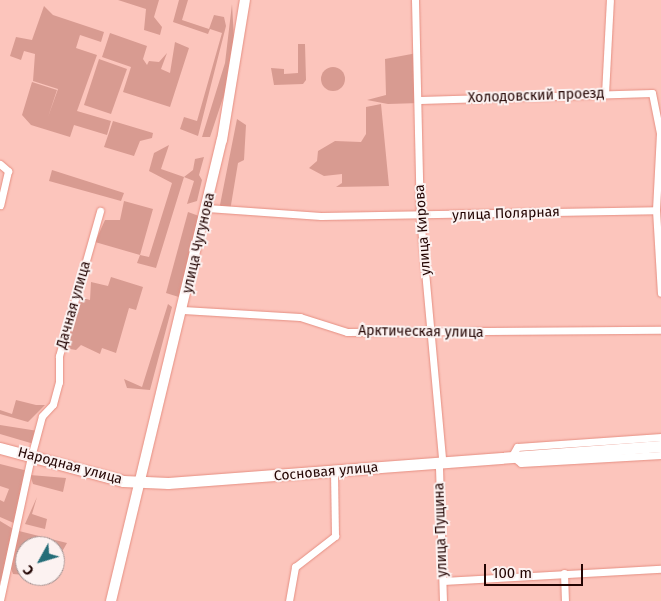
<!DOCTYPE html>
<html>
<head>
<meta charset="utf-8">
<style>
  body { margin:0 }
  #map { position:relative; width:661px; height:601px; overflow:hidden; background:#fcc5bc; font-family:"Fira Sans",sans-serif }
  div>[style] { position:absolute }
  .green>* { inset:0; background:#d89b91 }
  .round { border-radius:50% }
  .roads { filter:drop-shadow(0 0 1px #e68f82) drop-shadow(0 0 1px #e68f82) }
  .minor>* { height:7px; margin:-3.5px; padding:0 3.5px; transform-origin:3.5px; border-radius:3.5px; background:#fff }
  .secondary>* { height:10px; margin:-5px; padding:0 5px; transform-origin:5px; border-radius:5px; background:#fff }
  .primary>* { height:11px; margin:-5.5px; padding:0 5.5px; transform-origin:5.5px; border-radius:5.5px; background:#fff }
  span { translate:-50% -50%; white-space:nowrap; text-align:center; line-height:1.15; -webkit-text-stroke:4px #fcf2f1; paint-order:stroke }
  .street-label { font-size:14px; color:#230503 }
  .north { position:absolute; left:15px; top:536px; width:50px; height:50px; box-sizing:border-box; background:#fcf2f1; border:1px solid #a59392; border-radius:50%; rotate:231deg; font-size:14px; font-weight:700; line-height:20px; text-align:center; color:#230503 }
  .north::after { content:''; display:block; margin:auto; width:18px; height:22px; background:#246d78; clip-path:polygon(50% 0,100% 100%,50% 72%,0 100%) }
  .scale { position:absolute; left:484px; top:564px; width:99px; height:22px; box-sizing:border-box; border:2px solid #230503; border-top:0; padding-left:6px; font-size:15px; line-height:18px; white-space:nowrap; color:#230503; -webkit-text-stroke:4px #fcf2f1; paint-order:stroke }
</style>
</head>
<body>
<div id="map">
  <div class="green">
    <div style="clip-path:polygon(118px 0,159px 0,154px 17px,162px 27px,160px 35px,144px 30px,146px 9px)"></div>
    <div style="clip-path:polygon(179px 0,188px 0,182px 20px,209px 29px,214px 15px,224px 17px,226px 26px,198px 136px,180px 129px,184px 117px,197px 121px,222px 33px,210px 29px,208px 34px,173px 22px)"></div>
    <div style="clip-path:polygon(232px 4px,234px 39px,227px 86px,210px 137px,202px 137px,225px 63px)"></div>
    <div style="clip-path:polygon(44px 6px,53px 15px,104px 32px,101px 42px,80px 35px,76px 48px,97px 55px,77px 111px,111px 121px,107px 135px,74px 125px,70px 137px,31px 125px,22px 115px,32px 82px,57px 90px,48px 117px,58px 89px,33px 81px,35px 54px,24px 51px,21px 60px,10px 56px,16px 37px,32px 40px)"></div>
    <div style="clip-path:polygon(110px 33px,147px 46px,143px 59px,147px 65px,149px 61px,159px 62px,167px 53px,161px 69px,170px 73px,175px 42px,189px 48px,170px 107px,123px 92px,131px 67px,102px 57px)"></div>
    <div style="clip-path:polygon(298px 44px,305px 44px,306px 80px,303px 84px,274px 85px,271px 68px,284px 69px,284px 74px,298px 73px)"></div>
    <div style="clip-path:polygon(417px 53px,420px 103px,388px 104px,367px 100px,386px 95px,385px 59px)"></div>
    <div style="clip-path:polygon(99px 59px,127px 69px,111px 114px,84px 105px)"></div>
    <div class="round" style="left:321px;top:67px;width:24px;height:24px"></div>
    <div style="clip-path:polygon(381px 104px,389px 186px,336px 187px,342px 183px,342px 174px,324px 176px,309px 168px,317px 161px,318px 151px,335px 141px,361px 142px,366px 134px,366px 107px)"></div>
    <div style="clip-path:polygon(237px 119px,246px 125px,244px 160px,238px 163px,230px 211px,219px 210px)"></div>
    <div style="clip-path:polygon(113px 121px,153px 133px,152px 138px,140px 141px,134px 156px,104px 147px)"></div>
    <div style="clip-path:polygon(169px 145px,161px 169px,184px 177px,193px 170px,195px 159px,204px 157px,199px 175px,202px 180px,197px 201px,187px 204px,194px 181px,184px 177px,156px 268px,137px 263px,140px 255px,95px 242px,105px 220px,120px 220px,124px 201px,153px 209px,140px 255px,149px 257px,172px 183px,149px 171px,154px 153px)"></div>
    <div style="clip-path:polygon(52px 170px,124px 193px,121px 201px,49px 181px)"></div>
    <div style="clip-path:polygon(188px 212px,199px 216px,182px 298px,166px 293px)"></div>
    <div style="clip-path:polygon(111px 277px,143px 287px,136px 310px,129px 308px,116px 353px,102px 348px,100px 354px,81px 345px,76px 350px,64px 348px,76px 296px,90px 300px,91px 282px,108px 286px)"></div>
    <div style="clip-path:polygon(168px 304px,172px 307px,150px 390px,127px 388px,124px 379px,142px 387px)"></div>
    <div style="clip-path:polygon(16px 400px,36px 405px,45px 405px,28px 422px,0 414px,0 410px,12px 414px)"></div>
    <div style="clip-path:polygon(0 425px,38px 431px,34px 444px,0 434px)"></div>
    <div style="clip-path:polygon(0 464px,28px 471px,16px 524px,0 517px,0 500px,4px 502px,9px 489px,0 486px)"></div>
    <div style="clip-path:polygon(30px 475px,66px 478px,63px 492px,33px 484px)"></div>
    <div style="clip-path:polygon(37px 497px,32px 514px,47px 519px,45px 529px,25px 524px)"></div>
    <div style="clip-path:polygon(0 521px,15px 530px,67px 543px,55px 564px,56px 576px,48px 576px,55px 576px,55px 546px,25px 546px,25px 575px,13px 574px,9px 563px,4px 583px,0 581px)"></div>
  </div>
  <div class="roads">
    <div class="minor">
      <div style="left:415px;top:0;width:216px;rotate:88.7deg"></div>
      <div style="left:420px;top:216px;width:245px;rotate:84.8deg"></div>
      <div style="left:442px;top:460px;width:8px;rotate:113deg"></div>
      <div style="left:439px;top:467px;width:134px;rotate:88.3deg"></div>
      <div style="left:605px;top:94px;width:94px;rotate:-87deg"></div>
      <div style="left:420px;top:100px;width:232px;rotate:-1.7deg"></div>
      <div style="left:652px;top:93px;width:41px;rotate:78.7deg"></div>
      <div style="left:660px;top:133px;width:77px;rotate:93deg"></div>
      <div style="left:656px;top:210px;width:83px;rotate:86.6deg"></div>
      <div style="left:0;top:164px;width:11px;rotate:41deg"></div>
      <div style="left:8px;top:171px;width:35px;rotate:103deg"></div>
      <div style="left:207px;top:208px;width:114px;rotate:4deg"></div>
      <div style="left:321px;top:216px;width:335px;rotate:-1deg"></div>
      <div style="left:183px;top:310px;width:117px;rotate:3.4deg"></div>
      <div style="left:300px;top:317px;width:49px;rotate:17.7deg"></div>
      <div style="left:347px;top:332px;width:314px;rotate:-0.4deg"></div>
      <div style="left:661px;top:437px;width:144px;rotate:176deg"></div>
      <div style="left:517px;top:447px;width:10px;rotate:119deg"></div>
      <div style="left:512px;top:456px;width:11px;rotate:38deg"></div>
      <div style="left:521px;top:463px;width:140px;rotate:-3.3deg"></div>
      <div style="left:564px;top:573px;width:28px;rotate:88deg"></div>
      <div style="left:443px;top:581px;width:218px;rotate:-3.2deg"></div>
      <div style="left:0;top:600px;width:146px;rotate:-77.8deg"></div>
      <div style="left:31px;top:457px;width:42px;rotate:-75deg"></div>
      <div style="left:42px;top:416px;width:16px;rotate:-47deg"></div>
      <div style="left:53px;top:404px;width:23px;rotate:-75deg"></div>
      <div style="left:59px;top:382px;width:26px;rotate:-90deg"></div>
      <div style="left:59px;top:356px;width:151px;rotate:-74.2deg"></div>
      <div style="left:289px;top:601px;width:35px;rotate:-80deg"></div>
      <div style="left:295px;top:567px;width:51px;rotate:-37.8deg"></div>
      <div style="left:335px;top:536px;width:63px;rotate:-90.9deg"></div>
    </div>
    <div class="secondary">
      <div style="left:111px;top:601px;width:474px;rotate:-76.5deg"></div>
      <div style="left:222px;top:140px;width:142px;rotate:-80.7deg"></div>
    </div>
    <div class="primary">
      <div style="left:0;top:448px;width:127px;rotate:15deg"></div>
      <div style="left:123px;top:481px;width:45px;rotate:2.5deg"></div>
      <div style="left:168px;top:483px;width:494px;rotate:-4.3deg"></div>
    </div>
  </div>
  <div class="street-label">
    <span style="left:536px;top:96px;rotate:-2deg">Холодовский проезд</span>
    <span style="left:506px;top:214px;rotate:-2deg">улица Полярная</span>
    <span style="left:423px;top:230px;rotate:-94deg">улица Кирова</span>
    <span style="left:199px;top:243px;rotate:-77deg">улица Чугунова</span>
    <span style="left:74px;top:305px;rotate:-74deg">Дачная улица</span>
    <span style="left:421px;top:332px;rotate:1deg">Арктическая улица</span>
    <span style="left:70px;top:466px;rotate:15deg">Народная улица</span>
    <span style="left:326px;top:472px;rotate:-5deg">Сосновая улица</span>
    <span style="left:441px;top:530px;rotate:-92deg">улица Пущина</span>
  </div>
  <div class="north">С</div>
  <div class="scale">100 m</div>
</div>
</body>
</html>
